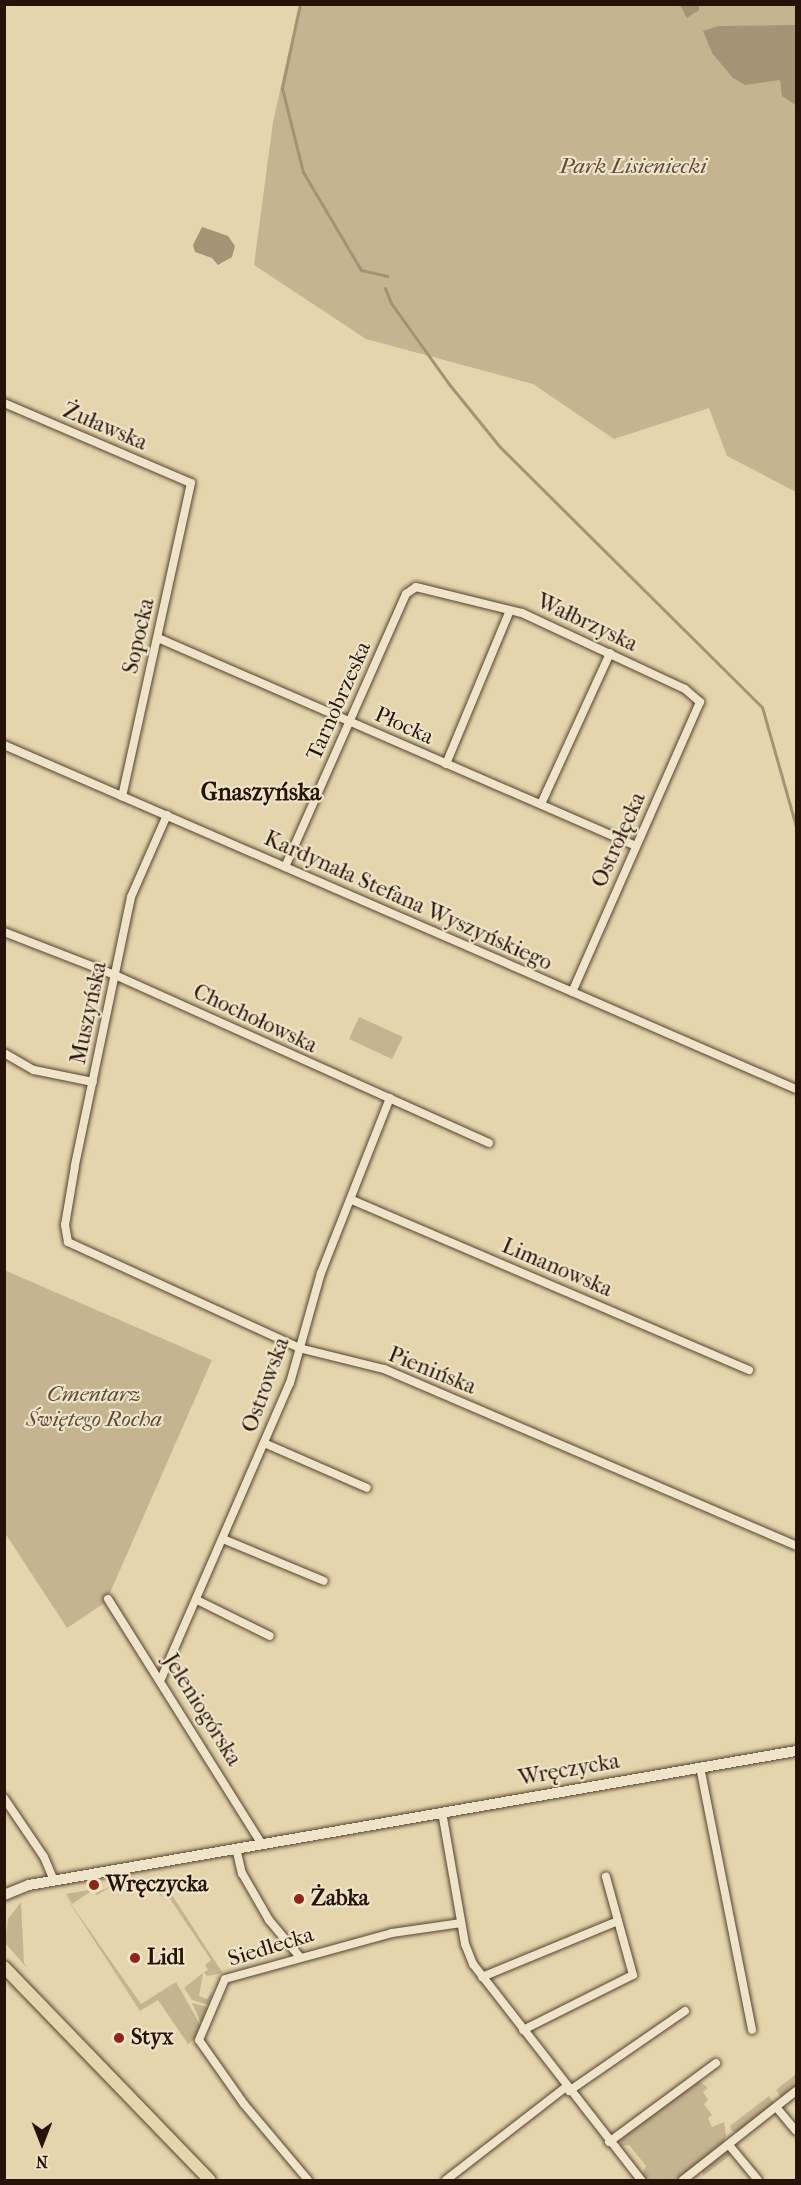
<!DOCTYPE html>
<html>
<head>
<meta charset="utf-8">
<style>
  body { margin:0 }
  #map { position:relative; width:801px; height:2185px; overflow:hidden; background:#e4d5ac; font-family:"IM FELL French Canon",serif }
  div>[style] { position:absolute }
  .green>* { inset:0; background:#c4b490 }
  .water>* { inset:0; background:#a49374 }
  .stream>* { height:3px; margin:-1.5px; padding:0 1.5px; transform-origin:1.5px; border-radius:1.5px; background:#a49374 }
  .roads { filter:drop-shadow(0 0 2px #564331) drop-shadow(0 0 2px #564331) }
  .minor>* { height:8px; margin:-4px; padding:0 4px; transform-origin:4px; border-radius:4px; background:#ede4c9 }
  .secondary>* { height:10px; margin:-5px; padding:0 5px; transform-origin:5px; border-radius:5px; background:#ede4c9 }
  .primary>* { height:12px; margin:-6px; padding:0 6px; transform-origin:6px; border-radius:6px; background:#e4d5ac }
  .dots>* { width:16px; height:16px; translate:-50% -50%; box-sizing:border-box; border:3px solid #ede4c9; border-radius:50% }
  span { translate:-50% -50%; white-space:nowrap; text-align:center; line-height:1.15; -webkit-text-stroke:4.5px #ede4c9; paint-order:stroke }
  .park-label { font-size:22px; color:#5e4b38; font-style:italic }
  .street-label { font-size:22px; color:#271208 }
  .poi-label { font-size:22px; color:#271208; font-weight:700 }
  .left { translate:0 -50%; text-align:left }
  .neighbourhood-label { font-size:24px; color:#271208; font-weight:700 }
  .frame { position:absolute; inset:0; border:6px solid #271208; pointer-events:none }
  .north { position:absolute; left:12px; top:2113px; width:60px; height:60px; -webkit-text-stroke:4px #ede4c9; paint-order:stroke; rotate:180deg; font-size:16px; font-weight:700; line-height:24px; text-align:center; color:#271208 }
  .north::after { content:''; display:block; margin:auto; width:21px; height:27px; background:#271208; clip-path:polygon(50% 0,100% 100%,50% 72%,0 100%) }
</style>
</head>
<body>
<div id="map">
  <div class="green">
    <div style="clip-path:polygon(299px 5px,796px 5px,796px 492px,727px 456px,709px 408px,614px 439px,533px 384px,366px 339px,254px 265px,273px 122px)"></div>
    <div style="clip-path:polygon(359px 1017px,403px 1037px,392px 1059px,349px 1039px)"></div>
    <div style="clip-path:polygon(4px 1270px,212px 1360px,106px 1602px,67px 1628px,5px 1533px)"></div>
    <div style="clip-path:polygon(161px 1878px,218px 1966px,223px 1973px,207px 1976px,204px 1972px,208px 1970px,205px 1965px,211px 1960px,164px 1890px,160px 1892px,163px 1897px,159px 1894px,154px 1879px)"></div>
    <div style="clip-path:polygon(112px 1886px,97px 1895px,93px 1890px,72px 1904px,66px 1894px,95px 1889px,97px 1892px)"></div>
    <div style="clip-path:polygon(64px 1894px,141px 2004px,176px 1982px,201px 2026px,196px 2038px,188px 2044px,158px 2000px,140px 2011px)"></div>
    <div style="clip-path:polygon(21px 1902px,24px 1963px,27px 1968px,5px 1943px,8px 1919px)"></div>
    <div style="clip-path:polygon(203px 1973px,199px 1996px,207px 1999px,213px 1991px,208px 2005px,192px 2000px,184px 1988px)"></div>
    <div style="clip-path:polygon(192px 2003px,207px 2007px,201px 2023px)"></div>
    <div style="clip-path:polygon(796px 2074px,796px 2085px,781px 2097px,776px 2090px)"></div>
    <div style="clip-path:polygon(699px 2081px,708px 2088px,703px 2092px,708px 2100px,704px 2104px,712px 2115px,708px 2118px,712px 2127px,724px 2122px,726px 2136px,723px 2144px,676px 2180px,646px 2180px,642px 2175px,646px 2166px,629px 2145px,621px 2146px,621px 2139px)"></div>
    <div style="clip-path:polygon(769px 2096px,774px 2103px,737px 2132px,732px 2131px,730px 2126px)"></div>
    <div style="clip-path:polygon(725px 2152px,732px 2154px,703px 2176px,702px 2170px)"></div>
  </div>
  <div class="water">
    <div style="clip-path:polygon(680px 5px,699px 5px,699px 10px,687px 18px)"></div>
    <div style="clip-path:polygon(796px 25px,796px 105px,782px 96px,780px 80px,745px 85px,733px 78px,712px 53px,703px 31px,718px 26px)"></div>
    <div style="clip-path:polygon(202px 227px,228px 236px,235px 246px,232px 257px,218px 265px,212px 258px,195px 252px,193px 245px)"></div>
  </div>
  <div class="stream">
    <div style="left:300px;top:4px;width:86px;rotate:102.1deg"></div>
    <div style="left:282px;top:88px;width:87px;rotate:76deg"></div>
    <div style="left:303px;top:172px;width:114px;rotate:59.4deg"></div>
    <div style="left:361px;top:270px;width:27px;rotate:13deg"></div>
    <div style="left:385px;top:288px;width:16px;rotate:68deg"></div>
    <div style="left:391px;top:303px;width:100px;rotate:54.4deg"></div>
    <div style="left:449px;top:384px;width:81px;rotate:51deg"></div>
    <div style="left:500px;top:447px;width:369px;rotate:44.8deg"></div>
    <div style="left:762px;top:707px;width:124px;rotate:74.1deg"></div>
    <div style="left:796px;top:826px;width:11px;rotate:90deg"></div>
  </div>
  <div class="roads">
    <div class="minor">
      <div style="left:4px;top:403px;width:203px;rotate:23.2deg"></div>
      <div style="left:191px;top:483px;width:321px;rotate:102.4deg"></div>
      <div style="left:158px;top:638px;width:521px;rotate:23.52deg"></div>
      <div style="left:4px;top:745px;width:863px;rotate:23.48deg"></div>
      <div style="left:446px;top:764px;width:164px;rotate:-67.4deg"></div>
      <div style="left:541px;top:804px;width:166px;rotate:-65.4deg"></div>
      <div style="left:167px;top:815px;width:90px;rotate:113.7deg"></div>
      <div style="left:131px;top:897px;width:275px;rotate:101.8deg"></div>
      <div style="left:75px;top:1166px;width:60px;rotate:99.6deg"></div>
      <div style="left:65px;top:1225px;width:17px;rotate:80deg"></div>
      <div style="left:68px;top:1242px;width:254px;rotate:24.6deg"></div>
      <div style="left:299px;top:1348px;width:88px;rotate:13.9deg"></div>
      <div style="left:384px;top:1369px;width:448px;rotate:23.2deg"></div>
      <div style="left:285px;top:867px;width:299px;rotate:-66.1deg"></div>
      <div style="left:406px;top:594px;width:12px;rotate:-35deg"></div>
      <div style="left:416px;top:587px;width:109px;rotate:13.8deg"></div>
      <div style="left:522px;top:613px;width:180px;rotate:25deg"></div>
      <div style="left:685px;top:689px;width:20px;rotate:41deg"></div>
      <div style="left:700px;top:702px;width:317px;rotate:113.8deg"></div>
      <div style="left:4px;top:932px;width:119px;rotate:21.2deg"></div>
      <div style="left:115px;top:975px;width:410px;rotate:24.2deg"></div>
      <div style="left:4px;top:1053px;width:34px;rotate:30deg"></div>
      <div style="left:34px;top:1070px;width:60px;rotate:11.5deg"></div>
      <div style="left:352px;top:1200px;width:432px;rotate:23.2deg"></div>
      <div style="left:264px;top:1443px;width:112px;rotate:23.6deg"></div>
      <div style="left:223px;top:1539px;width:109px;rotate:22.6deg"></div>
      <div style="left:108px;top:1599px;width:288px;rotate:57.9deg"></div>
      <div style="left:197px;top:1600px;width:81px;rotate:26.3deg"></div>
      <div style="left:161px;top:1679px;width:323px;rotate:-66.5deg"></div>
      <div style="left:290px;top:1383px;width:114px;rotate:-74.3deg"></div>
      <div style="left:321px;top:1273px;width:188px;rotate:-68.5deg"></div>
      <div style="left:700px;top:1767px;width:268px;rotate:78.8deg"></div>
      <div style="left:4px;top:1798px;width:71px;rotate:55.9deg"></div>
      <div style="left:44px;top:1857px;width:25px;rotate:67deg"></div>
      <div style="left:442px;top:1812px;width:134px;rotate:80.1deg"></div>
      <div style="left:465px;top:1944px;width:22px;rotate:68deg"></div>
      <div style="left:473px;top:1964px;width:274px;rotate:52.1deg"></div>
      <div style="left:236px;top:1848px;width:26px;rotate:77deg"></div>
      <div style="left:242px;top:1873px;width:54px;rotate:60.1deg"></div>
      <div style="left:269px;top:1920px;width:47px;rotate:50.2deg"></div>
      <div style="left:482px;top:1977px;width:147px;rotate:-22.4deg"></div>
      <div style="left:523px;top:2030px;width:123px;rotate:-26.6deg"></div>
      <div style="left:633px;top:1975px;width:102px;rotate:-105.4deg"></div>
      <div style="left:569px;top:2091px;width:141px;rotate:-34.6deg"></div>
      <div style="left:776px;top:2107px;width:31px;rotate:50deg"></div>
      <div style="left:609px;top:2142px;width:133px;rotate:-36.4deg"></div>
      <div style="left:729px;top:2145px;width:45px;rotate:50.4deg"></div>
      <div style="left:308px;top:2180px;width:99px;rotate:-130.1deg"></div>
      <div style="left:244px;top:2104px;width:78px;rotate:-125.1deg"></div>
      <div style="left:199px;top:2040px;width:66px;rotate:-66.9deg"></div>
      <div style="left:225px;top:1979px;width:173px;rotate:-15.4deg"></div>
      <div style="left:392px;top:1933px;width:70px;rotate:-8.2deg"></div>
      <div style="left:446px;top:2180px;width:152px;rotate:-37.8deg"></div>
      <div style="left:683px;top:2180px;width:144px;rotate:-38.2deg"></div>
    </div>
    <div class="secondary">
      <div style="left:4px;top:1895px;width:27px;rotate:-22deg"></div>
      <div style="left:29px;top:1885px;width:779px;rotate:-9.91deg"></div>
    </div>
    <div class="primary">
      <div style="left:4px;top:1967px;width:296px;rotate:46deg"></div>
    </div>
  </div>
  <div class="dots">
    <div style="left:94px;top:1885px;background:#8f2418"></div>
    <div style="left:299px;top:1899px;background:#8f2418"></div>
    <div style="left:135px;top:1958px;background:#8f2418"></div>
    <div style="left:119px;top:2038px;background:#8f2418"></div>
  </div>
  <div class="park-label">
    <span style="left:633px;top:167px">Park Lisieniecki</span>
    <span style="left:94px;top:1407px">Cmentarz<br>Świętego Rocha</span>
  </div>
  <div class="street-label">
    <span style="left:105px;top:427px;rotate:23deg">Żuławska</span>
    <span style="left:587px;top:623px;rotate:25deg">Wałbrzyska</span>
    <span style="left:139px;top:636px;rotate:-77deg">Sopocka</span>
    <span style="left:339px;top:701px;rotate:-66deg">Tarnobrzeska</span>
    <span style="left:404px;top:726px;rotate:24deg">Płocka</span>
    <span style="left:619px;top:840px;rotate:-66deg">Ostrołęcka</span>
    <span style="left:408px;top:901px;rotate:24deg">Kardynała Stefana Wyszyńskiego</span>
    <span style="left:89px;top:1013px;rotate:-78deg">Muszyńska</span>
    <span style="left:255px;top:1019px;rotate:25deg">Chochołowska</span>
    <span style="left:557px;top:1268px;rotate:23deg">Limanowska</span>
    <span style="left:432px;top:1371px;rotate:22deg">Pienińska</span>
    <span style="left:266px;top:1385px;rotate:-70deg">Ostrowska</span>
    <span style="left:202px;top:1710px;rotate:58deg">Jeleniogórska</span>
    <span style="left:569px;top:1770px;rotate:-10deg">Wręczycka</span>
    <span style="left:271px;top:1947px;rotate:-17deg">Siedlecka</span>
  </div>
  <div class="poi-label">
    <span class="left" style="left:106px;top:1885px">Wręczycka</span>
    <span class="left" style="left:311px;top:1899px">Żabka</span>
    <span class="left" style="left:147px;top:1958px">Lidl</span>
    <span class="left" style="left:131px;top:2038px">Styx</span>
  </div>
  <div class="neighbourhood-label">
    <span style="left:261px;top:793px">Gnaszyńska</span>
  </div>
  <div class="frame"></div>
  <div class="north">N</div>
</div>
</body>
</html>
